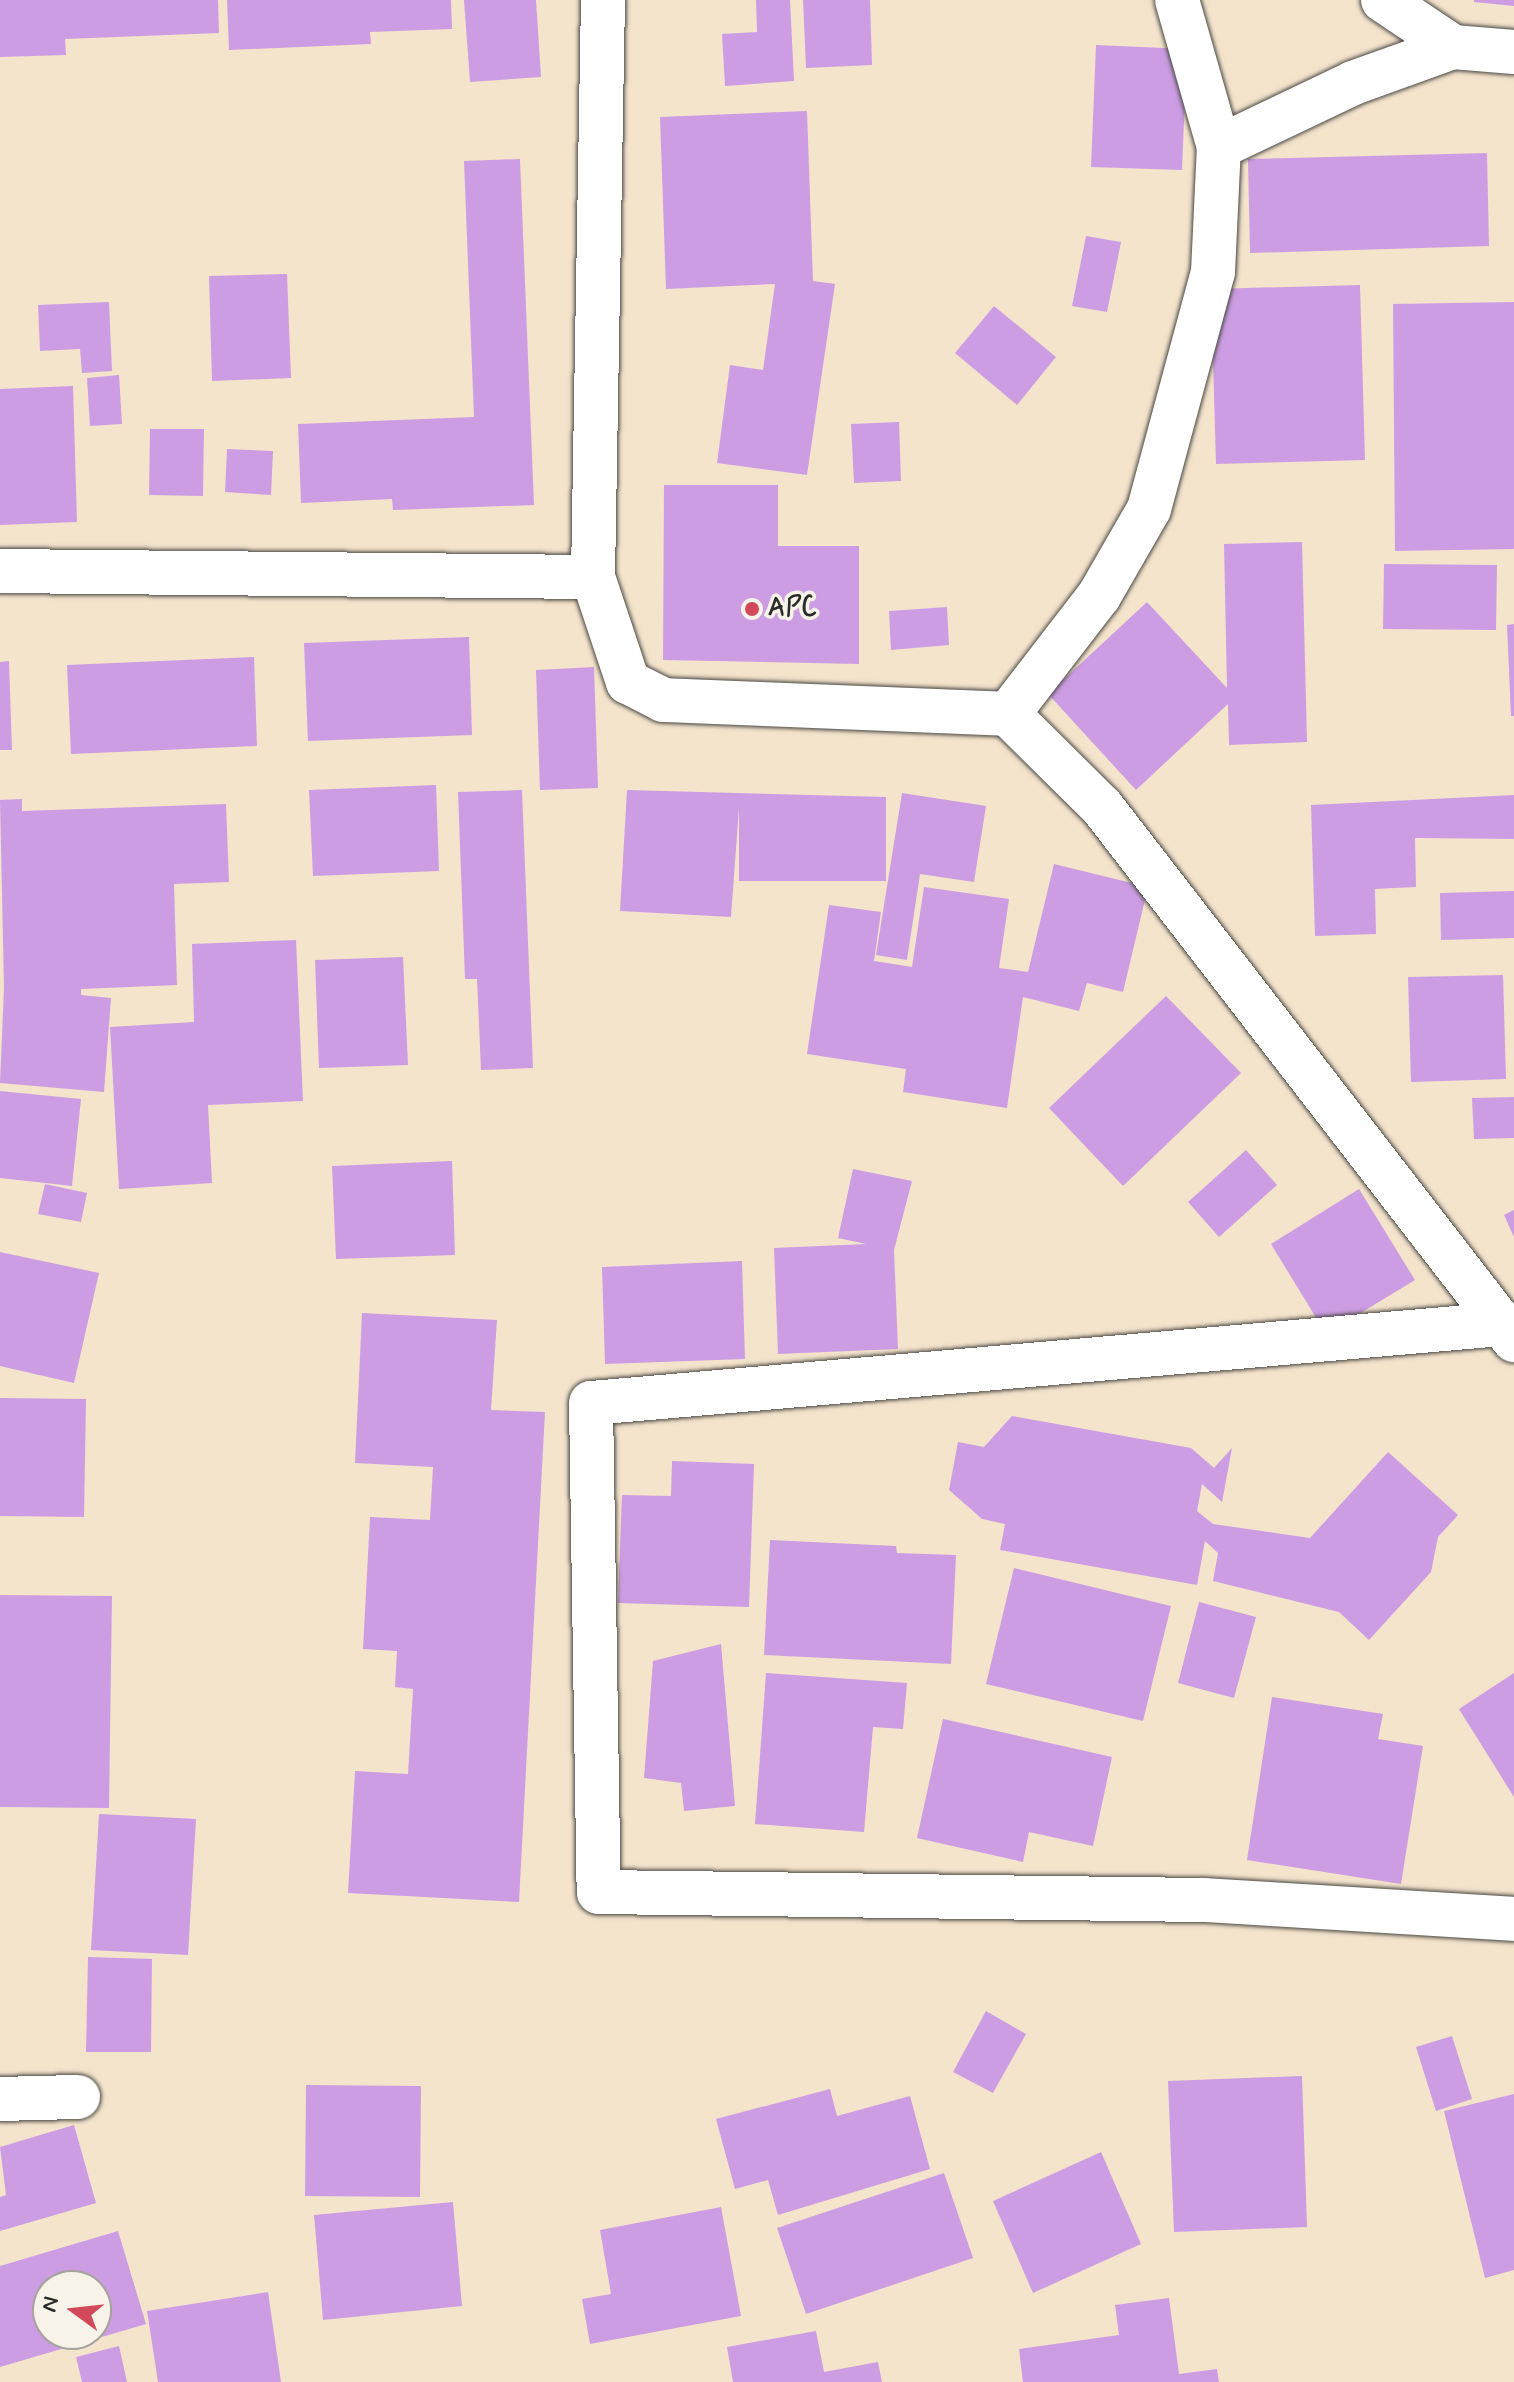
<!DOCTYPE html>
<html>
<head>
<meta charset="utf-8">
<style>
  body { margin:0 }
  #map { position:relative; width:1514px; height:2382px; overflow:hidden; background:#f4e4cc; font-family:Mynerve,sans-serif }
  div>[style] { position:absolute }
  .building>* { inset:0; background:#cc9de3 }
  .roads { filter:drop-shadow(0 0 2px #494743) drop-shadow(0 0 2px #494743) }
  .minor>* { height:44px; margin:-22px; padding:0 22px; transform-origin:22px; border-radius:22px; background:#fff }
  .major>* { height:44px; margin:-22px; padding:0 22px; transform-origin:22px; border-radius:22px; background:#fff }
  .dots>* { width:22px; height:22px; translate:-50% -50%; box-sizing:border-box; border:4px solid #f7f3e8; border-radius:50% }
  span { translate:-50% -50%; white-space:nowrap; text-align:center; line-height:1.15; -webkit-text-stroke:7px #f7f3e8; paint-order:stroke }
  .poi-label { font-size:26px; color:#2b2b2b; font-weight:700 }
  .left { translate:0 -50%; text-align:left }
  .north { position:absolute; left:32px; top:2270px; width:80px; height:80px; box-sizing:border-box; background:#f7f3e8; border:2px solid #a5a39c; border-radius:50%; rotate:285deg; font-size:22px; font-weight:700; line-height:32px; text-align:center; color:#2b2b2b }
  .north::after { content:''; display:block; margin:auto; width:28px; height:36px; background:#d1495b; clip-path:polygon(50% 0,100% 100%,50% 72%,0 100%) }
</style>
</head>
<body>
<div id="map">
  <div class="building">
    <div style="clip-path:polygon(0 0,218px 0,219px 33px,65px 39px,66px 55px,0 57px)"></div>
    <div style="clip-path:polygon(227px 0,451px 0,452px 29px,370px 32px,371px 44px,229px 50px)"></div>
    <div style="clip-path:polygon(464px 0,536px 0,541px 77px,470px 82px)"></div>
    <div style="clip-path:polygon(756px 0,790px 0,794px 81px,725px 86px,722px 34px,757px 32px)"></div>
    <div style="clip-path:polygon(803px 0,870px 0,872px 65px,806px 68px)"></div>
    <div style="clip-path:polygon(1474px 0,1514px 0,1514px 6px,1474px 2px)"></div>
    <div style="clip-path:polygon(1096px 45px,1187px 49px,1182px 170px,1091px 167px)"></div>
    <div style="clip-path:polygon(807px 111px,813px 281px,835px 284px,807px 475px,717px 463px,730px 365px,763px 370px,775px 284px,666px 289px,660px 117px)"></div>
    <div style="clip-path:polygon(1487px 153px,1489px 246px,1250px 253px,1248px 159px)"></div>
    <div style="clip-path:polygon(520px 159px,534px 505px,393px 510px,392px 499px,301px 503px,298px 424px,474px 417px,464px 161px)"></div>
    <div style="clip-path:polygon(1086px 236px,1121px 242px,1107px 312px,1072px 306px)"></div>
    <div style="clip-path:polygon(287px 274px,291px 378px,212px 381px,209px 276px)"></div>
    <div style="clip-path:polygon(1360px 285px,1365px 460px,1216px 464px,1211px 289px)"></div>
    <div style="clip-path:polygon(109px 302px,112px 371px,82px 373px,80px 349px,40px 351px,38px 305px)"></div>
    <div style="clip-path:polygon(1514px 302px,1514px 549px,1395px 551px,1393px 304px)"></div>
    <div style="clip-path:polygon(994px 306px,1056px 357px,1017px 405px,955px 353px)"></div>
    <div style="clip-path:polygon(119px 375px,122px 424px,90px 426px,87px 378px)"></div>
    <div style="clip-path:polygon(73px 386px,77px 522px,0 525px,0 389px)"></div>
    <div style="clip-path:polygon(899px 422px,901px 481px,854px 483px,851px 424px)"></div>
    <div style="clip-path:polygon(150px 429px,204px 429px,203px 496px,149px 495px)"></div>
    <div style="clip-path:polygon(227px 449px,273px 451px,271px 495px,225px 492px)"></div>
    <div style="clip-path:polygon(664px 485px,778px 485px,778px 546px,859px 546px,859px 664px,663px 660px)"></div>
    <div style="clip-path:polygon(1302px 542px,1307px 742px,1229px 745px,1228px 704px,1136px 790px,1048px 694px,1147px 602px,1227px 688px,1224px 544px)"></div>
    <div style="clip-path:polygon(1384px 564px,1497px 565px,1496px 630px,1383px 629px)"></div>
    <div style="clip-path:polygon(947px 607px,949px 645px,891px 650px,889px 611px)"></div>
    <div style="clip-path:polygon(1514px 624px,1514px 716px,1511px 716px,1507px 625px)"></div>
    <div style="clip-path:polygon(469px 637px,472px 735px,308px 741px,304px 643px)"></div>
    <div style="clip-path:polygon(254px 657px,257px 746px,71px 754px,67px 665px)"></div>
    <div style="clip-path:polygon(9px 661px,12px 750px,0 750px,0 662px)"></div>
    <div style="clip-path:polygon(594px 667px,598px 788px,540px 790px,536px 670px)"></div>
    <div style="clip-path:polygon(436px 785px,439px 871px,313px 876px,309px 790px)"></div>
    <div style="clip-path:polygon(522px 790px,533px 1068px,481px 1070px,477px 979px,465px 979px,458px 792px)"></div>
    <div style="clip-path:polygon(627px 790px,886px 797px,886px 881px,739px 881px,739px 808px,731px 917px,620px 911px)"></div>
    <div style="clip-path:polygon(902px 793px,986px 806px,974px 882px,920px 874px,907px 960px,876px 955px)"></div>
    <div style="clip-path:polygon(1514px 795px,1514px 839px,1415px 838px,1416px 887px,1375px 889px,1376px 934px,1315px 936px,1311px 805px)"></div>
    <div style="clip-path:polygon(22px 799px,22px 811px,226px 804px,229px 882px,174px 884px,177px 985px,81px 989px,81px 995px,111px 998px,104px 1092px,0 1083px,4px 988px,0 800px)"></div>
    <div style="clip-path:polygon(1054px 864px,1148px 887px,1123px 992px,1087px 983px,1079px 1011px,1023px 997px,1007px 1108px,903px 1092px,906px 1069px,807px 1054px,829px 905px,881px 912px,874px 961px,912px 967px,924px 887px,1009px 899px,999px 968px,1028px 972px)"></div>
    <div style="clip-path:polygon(1514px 891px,1514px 938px,1441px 940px,1440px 893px)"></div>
    <div style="clip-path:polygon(296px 940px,303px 1101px,208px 1105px,212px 1183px,119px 1189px,110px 1027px,194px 1022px,192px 944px)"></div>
    <div style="clip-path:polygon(403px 957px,408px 1065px,319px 1068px,315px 960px)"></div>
    <div style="clip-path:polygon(1503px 975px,1506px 1079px,1411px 1082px,1408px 977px)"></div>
    <div style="clip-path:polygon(1166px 996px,1241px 1073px,1123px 1186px,1049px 1108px)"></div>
    <div style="clip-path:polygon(0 1091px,81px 1099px,72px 1186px,0 1178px)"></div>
    <div style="clip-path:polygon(1514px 1097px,1514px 1138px,1474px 1139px,1472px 1098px)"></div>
    <div style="clip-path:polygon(1246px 1150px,1277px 1185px,1219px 1237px,1188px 1202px)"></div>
    <div style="clip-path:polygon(452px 1161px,455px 1255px,336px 1259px,332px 1166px)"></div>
    <div style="clip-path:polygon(853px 1169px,912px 1181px,894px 1250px,898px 1349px,778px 1354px,774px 1248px,866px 1244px,838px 1238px)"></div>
    <div style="clip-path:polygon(45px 1184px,87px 1193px,81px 1222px,38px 1214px)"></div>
    <div style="clip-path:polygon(1359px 1189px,1415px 1280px,1326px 1334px,1271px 1244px)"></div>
    <div style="clip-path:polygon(1514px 1210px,1514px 1237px,1504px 1215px)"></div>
    <div style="clip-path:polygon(0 1252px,99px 1273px,74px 1383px,0 1366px)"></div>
    <div style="clip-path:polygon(742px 1261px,745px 1359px,605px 1364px,602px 1267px)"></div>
    <div style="clip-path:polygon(362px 1313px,497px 1320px,491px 1410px,545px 1412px,519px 1902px,348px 1893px,355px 1771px,408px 1774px,413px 1689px,395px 1687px,397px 1651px,363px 1649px,370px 1517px,430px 1520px,433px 1467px,355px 1463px)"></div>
    <div style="clip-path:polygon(0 1398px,86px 1399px,84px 1517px,0 1516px)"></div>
    <div style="clip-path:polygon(1012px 1416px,1191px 1448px,1214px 1468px,1232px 1448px,1222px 1502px,1202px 1484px,1197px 1511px,1213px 1524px,1310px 1538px,1388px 1452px,1458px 1515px,1438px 1537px,1431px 1572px,1369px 1640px,1339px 1612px,1213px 1581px,1218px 1553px,1205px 1541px,1197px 1585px,1000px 1550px,1005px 1524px,982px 1519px,949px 1490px,958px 1442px,984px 1447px)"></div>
    <div style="clip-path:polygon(672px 1461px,754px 1464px,749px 1607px,618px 1603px,622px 1495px,671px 1496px)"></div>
    <div style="clip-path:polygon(770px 1540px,896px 1546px,897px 1553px,956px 1555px,951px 1664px,764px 1655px)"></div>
    <div style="clip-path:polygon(1014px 1568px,1171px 1606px,1143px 1721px,986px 1684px)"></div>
    <div style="clip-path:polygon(0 1595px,112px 1596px,109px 1808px,0 1807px)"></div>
    <div style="clip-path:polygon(1199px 1602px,1256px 1617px,1234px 1698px,1178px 1683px)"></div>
    <div style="clip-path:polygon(721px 1644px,735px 1806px,684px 1811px,681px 1783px,644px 1778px,653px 1661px)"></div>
    <div style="clip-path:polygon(766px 1673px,907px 1683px,903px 1729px,873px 1727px,864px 1832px,755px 1824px)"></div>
    <div style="clip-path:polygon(1514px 1673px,1514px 1797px,1459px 1709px)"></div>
    <div style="clip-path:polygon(1272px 1697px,1383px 1714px,1378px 1739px,1423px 1746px,1401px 1884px,1247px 1860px)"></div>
    <div style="clip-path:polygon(943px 1719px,1112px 1757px,1093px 1846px,1029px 1832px,1023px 1862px,917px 1838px)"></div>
    <div style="clip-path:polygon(99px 1814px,196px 1819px,188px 1955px,91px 1950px)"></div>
    <div style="clip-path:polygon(88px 1957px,152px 1959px,151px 2052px,86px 2052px)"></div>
    <div style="clip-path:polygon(986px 2011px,1026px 2034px,993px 2093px,953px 2072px)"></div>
    <div style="clip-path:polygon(1452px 2036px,1472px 2099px,1436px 2111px,1416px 2047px)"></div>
    <div style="clip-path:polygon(1302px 2076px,1307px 2227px,1174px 2232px,1168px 2081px)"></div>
    <div style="clip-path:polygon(306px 2085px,421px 2086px,420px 2197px,305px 2196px)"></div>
    <div style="clip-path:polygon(830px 2089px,837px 2116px,910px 2096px,930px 2169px,778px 2215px,768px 2180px,735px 2189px,716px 2119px)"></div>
    <div style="clip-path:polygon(1514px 2094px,1514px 2270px,1485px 2278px,1444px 2111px)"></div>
    <div style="clip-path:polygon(74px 2125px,96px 2203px,0 2231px,0 2197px,6px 2195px,0 2147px)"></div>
    <div style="clip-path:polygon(1101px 2152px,1141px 2244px,1033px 2293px,993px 2201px)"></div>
    <div style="clip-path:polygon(944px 2173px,973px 2258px,806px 2314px,777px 2228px)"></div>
    <div style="clip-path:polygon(453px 2202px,462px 2306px,323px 2320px,314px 2215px)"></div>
    <div style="clip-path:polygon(721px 2207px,741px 2316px,590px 2344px,582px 2299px,611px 2294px,600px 2230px)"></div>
    <div style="clip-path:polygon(evenodd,118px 2231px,146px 2324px,0 2367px,0 2266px,118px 2231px,48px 2286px,96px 2286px,96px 2334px,48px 2334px,48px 2286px)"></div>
    <div style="clip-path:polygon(268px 2292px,281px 2382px,158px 2382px,147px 2311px)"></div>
    <div style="clip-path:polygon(1169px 2298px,1179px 2374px,1217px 2369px,1219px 2382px,1023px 2382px,1019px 2349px,1119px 2335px,1115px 2305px)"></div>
    <div style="clip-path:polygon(816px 2331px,824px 2372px,878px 2362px,882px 2382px,733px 2382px,727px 2347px)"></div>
    <div style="clip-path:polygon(119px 2346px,127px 2382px,82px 2382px,76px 2357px)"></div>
  </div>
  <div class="roads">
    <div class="minor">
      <div style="left:1177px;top:0;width:153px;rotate:74.1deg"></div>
      <div style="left:0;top:571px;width:593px;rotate:0.58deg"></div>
      <div style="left:593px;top:577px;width:111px;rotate:71.6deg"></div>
      <div style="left:628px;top:682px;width:39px;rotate:27deg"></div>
      <div style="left:663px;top:700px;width:345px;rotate:2.3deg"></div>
      <div style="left:1008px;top:714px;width:132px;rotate:44.7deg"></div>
      <div style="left:1102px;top:807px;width:674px;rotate:52.3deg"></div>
      <div style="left:593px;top:577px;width:577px;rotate:-89.01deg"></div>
      <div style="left:1008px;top:714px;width:149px;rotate:-52.4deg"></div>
      <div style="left:1099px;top:596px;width:100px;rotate:-60.1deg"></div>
      <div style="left:1149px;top:509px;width:245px;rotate:-74.9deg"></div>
      <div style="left:1213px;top:272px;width:125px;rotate:-87.3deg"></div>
      <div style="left:1219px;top:147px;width:148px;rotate:-25.5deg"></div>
      <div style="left:1353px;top:83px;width:106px;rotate:-19.8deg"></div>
      <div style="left:1502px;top:1324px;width:914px;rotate:175.04deg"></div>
      <div style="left:591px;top:1403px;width:489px;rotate:89.1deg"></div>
      <div style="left:599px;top:1892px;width:605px;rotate:0.76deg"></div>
      <div style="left:1204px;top:1900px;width:311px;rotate:3.5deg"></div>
      <div style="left:0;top:2099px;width:78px;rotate:-1.5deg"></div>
    </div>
    <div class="major">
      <div style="left:1383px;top:0;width:84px;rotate:33.9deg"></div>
      <div style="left:1453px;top:47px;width:61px;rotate:4.7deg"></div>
    </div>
  </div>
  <div class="dots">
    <div style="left:752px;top:609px;background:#d1495b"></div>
  </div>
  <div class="poi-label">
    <span class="left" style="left:768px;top:609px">APC</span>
  </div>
  <div class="north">N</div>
</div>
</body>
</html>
